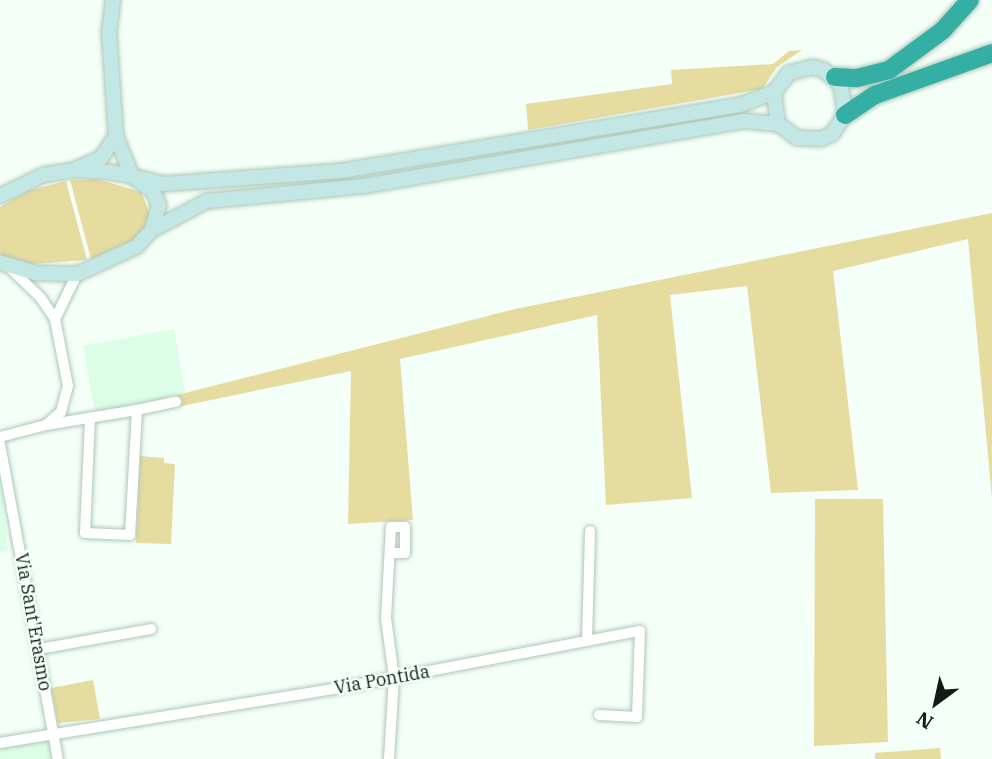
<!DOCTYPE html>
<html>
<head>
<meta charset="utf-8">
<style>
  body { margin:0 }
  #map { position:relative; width:992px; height:759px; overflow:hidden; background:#f4fff8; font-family:"IBM Plex Serif",serif }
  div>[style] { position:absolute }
  .built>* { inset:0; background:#dcfee8 }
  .green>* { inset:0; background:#e7dca0 }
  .roads { filter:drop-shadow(0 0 2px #aec7b7) drop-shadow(0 0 2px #aec7b7) }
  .street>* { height:10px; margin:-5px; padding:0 5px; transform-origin:5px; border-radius:5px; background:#fff }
  .secondary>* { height:14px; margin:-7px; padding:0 7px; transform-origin:7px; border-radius:7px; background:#c2e7e4 }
  .highway>* { height:18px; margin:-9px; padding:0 9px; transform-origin:9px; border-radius:9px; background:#35aea4 }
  span { translate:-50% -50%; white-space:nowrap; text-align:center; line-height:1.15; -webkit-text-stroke:5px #f4fff8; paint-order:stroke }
  .street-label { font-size:18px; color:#111a14 }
  .north { position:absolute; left:901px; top:668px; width:70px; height:70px; -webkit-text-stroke:5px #f4fff8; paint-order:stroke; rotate:213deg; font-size:19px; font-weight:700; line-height:28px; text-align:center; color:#111a14 }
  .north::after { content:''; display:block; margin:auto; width:24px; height:32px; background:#111a14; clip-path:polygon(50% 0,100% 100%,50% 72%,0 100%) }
</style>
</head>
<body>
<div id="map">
  <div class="built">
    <div style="clip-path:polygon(174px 329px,185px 393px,95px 413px,83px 346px)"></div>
    <div style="clip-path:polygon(0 473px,8px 551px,0 552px)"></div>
    <div style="clip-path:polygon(50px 736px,55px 759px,0 759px,0 745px)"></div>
  </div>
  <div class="green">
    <div style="clip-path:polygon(802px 50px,777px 67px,762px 89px,528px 130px,526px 104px,672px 84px,671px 70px,773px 64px,789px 51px)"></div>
    <div style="clip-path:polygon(97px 179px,141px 192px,150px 214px,146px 227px,132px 241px,91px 259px,70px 180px)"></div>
    <div style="clip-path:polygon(66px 181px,87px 260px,32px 264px,0 255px,0 207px,27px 191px)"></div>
    <div style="clip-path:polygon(992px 213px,992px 499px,968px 239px,833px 271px,858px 490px,771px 493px,747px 286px,670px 295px,692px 498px,606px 505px,597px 315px,400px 359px,413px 520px,348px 524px,351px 371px,177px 407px,177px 395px,515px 309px)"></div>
    <div style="clip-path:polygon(140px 456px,164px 458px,164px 463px,175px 464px,171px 544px,136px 543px)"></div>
    <div style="clip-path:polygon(815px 499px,883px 499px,888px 742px,814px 746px)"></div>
    <div style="clip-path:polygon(93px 680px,100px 719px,58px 723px,51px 688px)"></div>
    <div style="clip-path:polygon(940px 748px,941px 759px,875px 759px,875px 753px)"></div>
  </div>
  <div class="roads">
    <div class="street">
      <div style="left:55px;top:319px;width:50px;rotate:-63.9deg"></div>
      <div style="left:137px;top:410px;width:40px;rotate:-12deg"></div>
      <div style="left:46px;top:425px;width:92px;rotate:-9.4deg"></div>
      <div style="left:137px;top:410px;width:125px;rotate:93.2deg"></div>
      <div style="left:130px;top:535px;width:45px;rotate:-177.5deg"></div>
      <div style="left:85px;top:533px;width:113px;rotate:-87.5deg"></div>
      <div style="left:0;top:437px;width:48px;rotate:-14.6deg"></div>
      <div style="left:46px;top:425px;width:20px;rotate:-41deg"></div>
      <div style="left:61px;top:412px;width:27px;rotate:-75deg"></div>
      <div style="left:68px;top:386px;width:68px;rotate:-101deg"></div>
      <div style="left:55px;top:319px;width:25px;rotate:-124deg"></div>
      <div style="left:41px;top:298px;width:43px;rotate:-135.9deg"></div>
      <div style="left:0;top:444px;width:320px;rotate:79.6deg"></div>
      <div style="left:587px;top:640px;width:109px;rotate:-88.4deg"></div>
      <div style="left:39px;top:649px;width:114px;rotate:-10.1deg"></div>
      <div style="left:0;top:743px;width:339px;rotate:-9.2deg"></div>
      <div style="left:335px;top:689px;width:310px;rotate:-10.8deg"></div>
      <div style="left:640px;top:631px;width:86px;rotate:92deg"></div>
      <div style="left:637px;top:717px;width:38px;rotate:-177deg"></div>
      <div style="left:389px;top:759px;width:81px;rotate:-86.5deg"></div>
      <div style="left:394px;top:678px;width:61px;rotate:-97.6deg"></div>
      <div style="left:386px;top:618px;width:91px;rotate:-86.9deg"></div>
      <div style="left:391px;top:527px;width:14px"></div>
      <div style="left:405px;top:527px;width:26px;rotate:90deg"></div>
      <div style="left:405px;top:553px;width:15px;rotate:180deg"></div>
    </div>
    <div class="secondary">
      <div style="left:113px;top:0;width:31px;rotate:97deg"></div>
      <div style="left:109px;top:31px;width:105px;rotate:86.2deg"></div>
      <div style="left:74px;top:170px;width:30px;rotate:-24deg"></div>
      <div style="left:101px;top:158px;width:27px;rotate:-56deg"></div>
      <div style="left:116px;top:136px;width:43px;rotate:68.2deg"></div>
      <div style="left:132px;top:176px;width:32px;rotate:14deg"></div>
      <div style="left:163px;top:184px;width:178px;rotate:-4.2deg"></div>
      <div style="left:341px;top:171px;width:404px;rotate:-9.4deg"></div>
      <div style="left:740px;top:105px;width:36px;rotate:-21deg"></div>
      <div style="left:0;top:196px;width:48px;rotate:-26deg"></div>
      <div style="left:43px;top:175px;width:31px;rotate:-9deg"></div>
      <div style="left:74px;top:170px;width:36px;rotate:3deg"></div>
      <div style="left:110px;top:172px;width:22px;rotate:10deg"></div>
      <div style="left:132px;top:176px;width:26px;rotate:36deg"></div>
      <div style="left:153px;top:191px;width:15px;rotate:67deg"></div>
      <div style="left:159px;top:205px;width:26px;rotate:106deg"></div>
      <div style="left:152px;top:230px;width:23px;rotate:133deg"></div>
      <div style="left:136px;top:247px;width:65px;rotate:155.4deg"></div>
      <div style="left:77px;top:274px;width:42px;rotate:-178.6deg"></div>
      <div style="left:35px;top:273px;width:37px;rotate:-163deg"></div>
      <div style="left:152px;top:230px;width:62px;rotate:-27.8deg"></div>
      <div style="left:207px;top:201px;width:158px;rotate:-5.5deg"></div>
      <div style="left:364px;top:186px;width:386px;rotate:-9.7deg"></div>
      <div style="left:744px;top:121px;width:34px;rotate:5deg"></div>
      <div style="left:778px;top:124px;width:24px;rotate:36deg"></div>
      <div style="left:797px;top:138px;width:24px;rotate:2deg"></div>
      <div style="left:821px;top:139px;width:12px;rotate:-24deg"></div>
      <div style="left:832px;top:134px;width:23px;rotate:-56deg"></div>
      <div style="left:845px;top:115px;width:30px;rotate:-98deg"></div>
      <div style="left:841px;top:85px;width:23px;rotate:-139deg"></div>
      <div style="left:824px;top:70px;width:11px;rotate:-165deg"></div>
      <div style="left:813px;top:67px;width:25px;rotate:166deg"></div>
      <div style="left:789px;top:73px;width:24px;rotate:128deg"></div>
      <div style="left:774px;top:92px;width:32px;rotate:83deg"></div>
    </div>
    <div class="highway">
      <div style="left:835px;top:77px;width:22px;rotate:3deg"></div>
      <div style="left:857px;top:78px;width:33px;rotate:-14deg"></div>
      <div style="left:889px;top:70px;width:67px;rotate:-36.5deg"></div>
      <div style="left:943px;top:30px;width:40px;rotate:-48deg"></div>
      <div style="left:845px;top:115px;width:36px;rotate:-34deg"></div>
      <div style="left:875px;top:95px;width:124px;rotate:-19.7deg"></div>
    </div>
  </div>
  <div class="street-label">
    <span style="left:33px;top:622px;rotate:80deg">Via Sant'Erasmo</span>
    <span style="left:382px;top:680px;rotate:-10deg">Via Pontida</span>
  </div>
  <div class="north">N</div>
</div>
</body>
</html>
